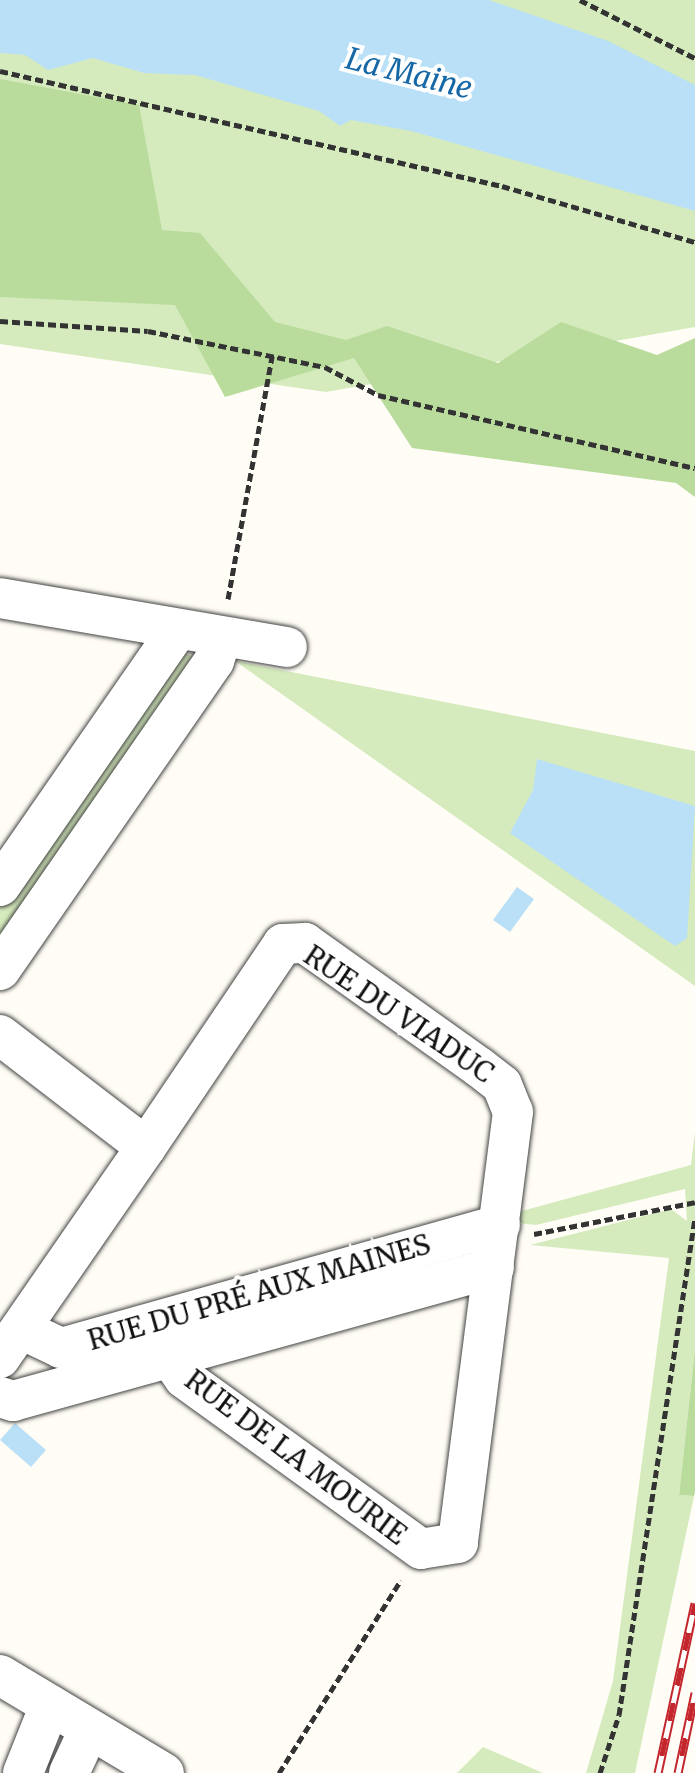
<!DOCTYPE html>
<html>
<head>
<meta charset="utf-8">
<style>
  body { margin:0 }
  #map { position:relative; width:695px; height:1773px; overflow:hidden; background:#fffdf5; font-family:Merriweather,serif }
  div>[style] { position:absolute }
  .green>* { inset:0; background:#d5ebbd }
  .forest>* { inset:0; background:#b9dc9c }
  .water>* { inset:0; background:#b9e0f7 }
  .path>* { height:5px; margin-top:-2.5px; transform-origin:0; background:repeating-linear-gradient(90deg,#333 0 8px,transparent 0 12px) }
  .roads { filter:drop-shadow(0 0 2px #444) drop-shadow(0 0 2px #444) }
  .street>* { height:40px; margin:-20px; padding:0 20px; transform-origin:20px; border-radius:20px; background:#fff }
  .rail>* { height:9px; margin-top:-4.5px; transform-origin:0; background:repeating-linear-gradient(90deg,#fff 0 18px,#c4262e 0 36px); box-sizing:border-box; border-block:2px solid #c4262e }
  span { translate:-50% -50%; white-space:nowrap; text-align:center; line-height:1.15; -webkit-text-stroke:8px #fff; paint-order:stroke }
  .street-label { font-size:28px; color:#111 }
  .water-label { font-size:30px; color:#1768a6; font-style:italic }
</style>
</head>
<body>
<div id="map">
  <div class="green">
    <div style="clip-path:polygon(0 0,695px 0,695px 327px,326px 392px,0 344px)"></div>
    <div style="clip-path:polygon(180px 651px,198px 659px,0 944px,0 907px)"></div>
    <div style="clip-path:polygon(235px 661px,695px 751px,695px 986px)"></div>
    <div style="clip-path:polygon(695px 1132px,695px 1349px,679px 1495px,694px 1496px,635px 1773px,586px 1773px,613px 1681px,669px 1258px,530px 1245px,671px 1209px,687px 1221px,685px 1189px,536px 1225px,518px 1223px,518px 1212px,691px 1165px)"></div>
    <div style="clip-path:polygon(483px 1747px,543px 1773px,457px 1773px)"></div>
  </div>
  <div class="forest">
    <div style="clip-path:polygon(0 79px,139px 105px,162px 230px,200px 233px,275px 322px,346px 340px,387px 326px,498px 363px,561px 322px,657px 355px,695px 338px,695px 497px,676px 483px,412px 448px,354px 358px,225px 397px,175px 305px,0 297px)"></div>
    <div style="clip-path:polygon(695px 1349px,695px 1492px,694px 1496px,679px 1495px)"></div>
  </div>
  <div class="water">
    <div style="clip-path:polygon(0 0,489px 0,608px 41px,695px 85px,695px 211px,411px 131px,351px 120px,340px 126px,319px 111px,195px 75px,144px 73px,93px 58px,48px 70px,25px 55px,0 53px)"></div>
    <div style="clip-path:polygon(537px 759px,695px 806px,687px 938px,675px 946px,510px 833px,533px 790px)"></div>
    <div style="clip-path:polygon(517px 887px,534px 899px,510px 932px,493px 920px)"></div>
    <div style="clip-path:polygon(15px 1423px,46px 1450px,31px 1467px,0 1440px)"></div>
  </div>
  <div class="path">
    <div style="left:580px;top:0;width:129px;rotate:26.8deg"></div>
    <div style="left:0;top:71px;width:515px;rotate:12.9deg"></div>
    <div style="left:502px;top:186px;width:201px;rotate:16.2deg"></div>
    <div style="left:0;top:321px;width:148px;rotate:3.9deg"></div>
    <div style="left:148px;top:331px;width:181px;rotate:11.5deg"></div>
    <div style="left:325px;top:367px;width:60px;rotate:27.8deg"></div>
    <div style="left:378px;top:395px;width:325px;rotate:13deg"></div>
    <div style="left:228px;top:599px;width:247px;rotate:-79.7deg"></div>
    <div style="left:534px;top:1234px;width:164px;rotate:-11.2deg"></div>
    <div style="left:279px;top:1773px;width:228px;rotate:-57.7deg"></div>
    <div style="left:600px;top:1773px;width:61px;rotate:-71.9deg"></div>
    <div style="left:619px;top:1715px;width:503px;rotate:-81.31deg"></div>
  </div>
  <div class="roads">
    <div class="street">
      <div style="left:0;top:598px;width:291px;rotate:9.7deg"></div>
      <div style="left:0;top:886px;width:308px;rotate:-55.3deg"></div>
      <div style="left:0;top:970px;width:376px;rotate:-55.3deg"></div>
      <div style="left:214px;top:661px;width:23px;rotate:-72deg"></div>
      <div style="left:0;top:1035px;width:184px;rotate:37.5deg"></div>
      <div style="left:146px;top:1147px;width:257px;rotate:124.7deg"></div>
      <div style="left:146px;top:1147px;width:245px;rotate:-56deg"></div>
      <div style="left:283px;top:944px;width:22px;rotate:-3deg"></div>
      <div style="left:305px;top:943px;width:214px;rotate:35.5deg"></div>
      <div style="left:479px;top:1067px;width:29px;rotate:38deg"></div>
      <div style="left:502px;top:1085px;width:29px;rotate:68deg"></div>
      <div style="left:513px;top:1112px;width:434px;rotate:97.3deg"></div>
      <div style="left:458px;top:1543px;width:37px;rotate:171deg"></div>
      <div style="left:421px;top:1549px;width:292px;rotate:-144.2deg"></div>
      <div style="left:184px;top:1378px;width:24px;rotate:-125deg"></div>
      <div style="left:21px;top:1329px;width:44px;rotate:25.4deg"></div>
      <div style="left:61px;top:1348px;width:456px;rotate:-15.7deg"></div>
      <div style="left:0;top:1397px;width:14px;rotate:17deg"></div>
      <div style="left:13px;top:1401px;width:499px;rotate:-15.5deg"></div>
      <div style="left:0;top:1675px;width:191px;rotate:30.9deg"></div>
      <div style="left:23px;top:1773px;width:73px;rotate:-68.3deg"></div>
      <div style="left:69px;top:1773px;width:47px;rotate:-65.1deg"></div>
    </div>
  </div>
  <div class="rail">
    <div style="left:658px;top:1773px;width:174px;rotate:-77.7deg"></div>
    <div style="left:678px;top:1773px;width:82px;rotate:-78deg"></div>
  </div>
  <div class="street-label">
    <span style="left:399px;top:1014px;rotate:34deg">RUE DU VIADUC</span>
    <span style="left:259px;top:1292px;rotate:-16deg">RUE DU PRÉ AUX MAINES</span>
    <span style="left:296px;top:1457px;rotate:37deg">RUE DE LA MOURIE</span>
  </div>
  <div class="water-label">
    <span style="left:409px;top:73px;rotate:14deg">La Maine</span>
  </div>
</div>
</body>
</html>
